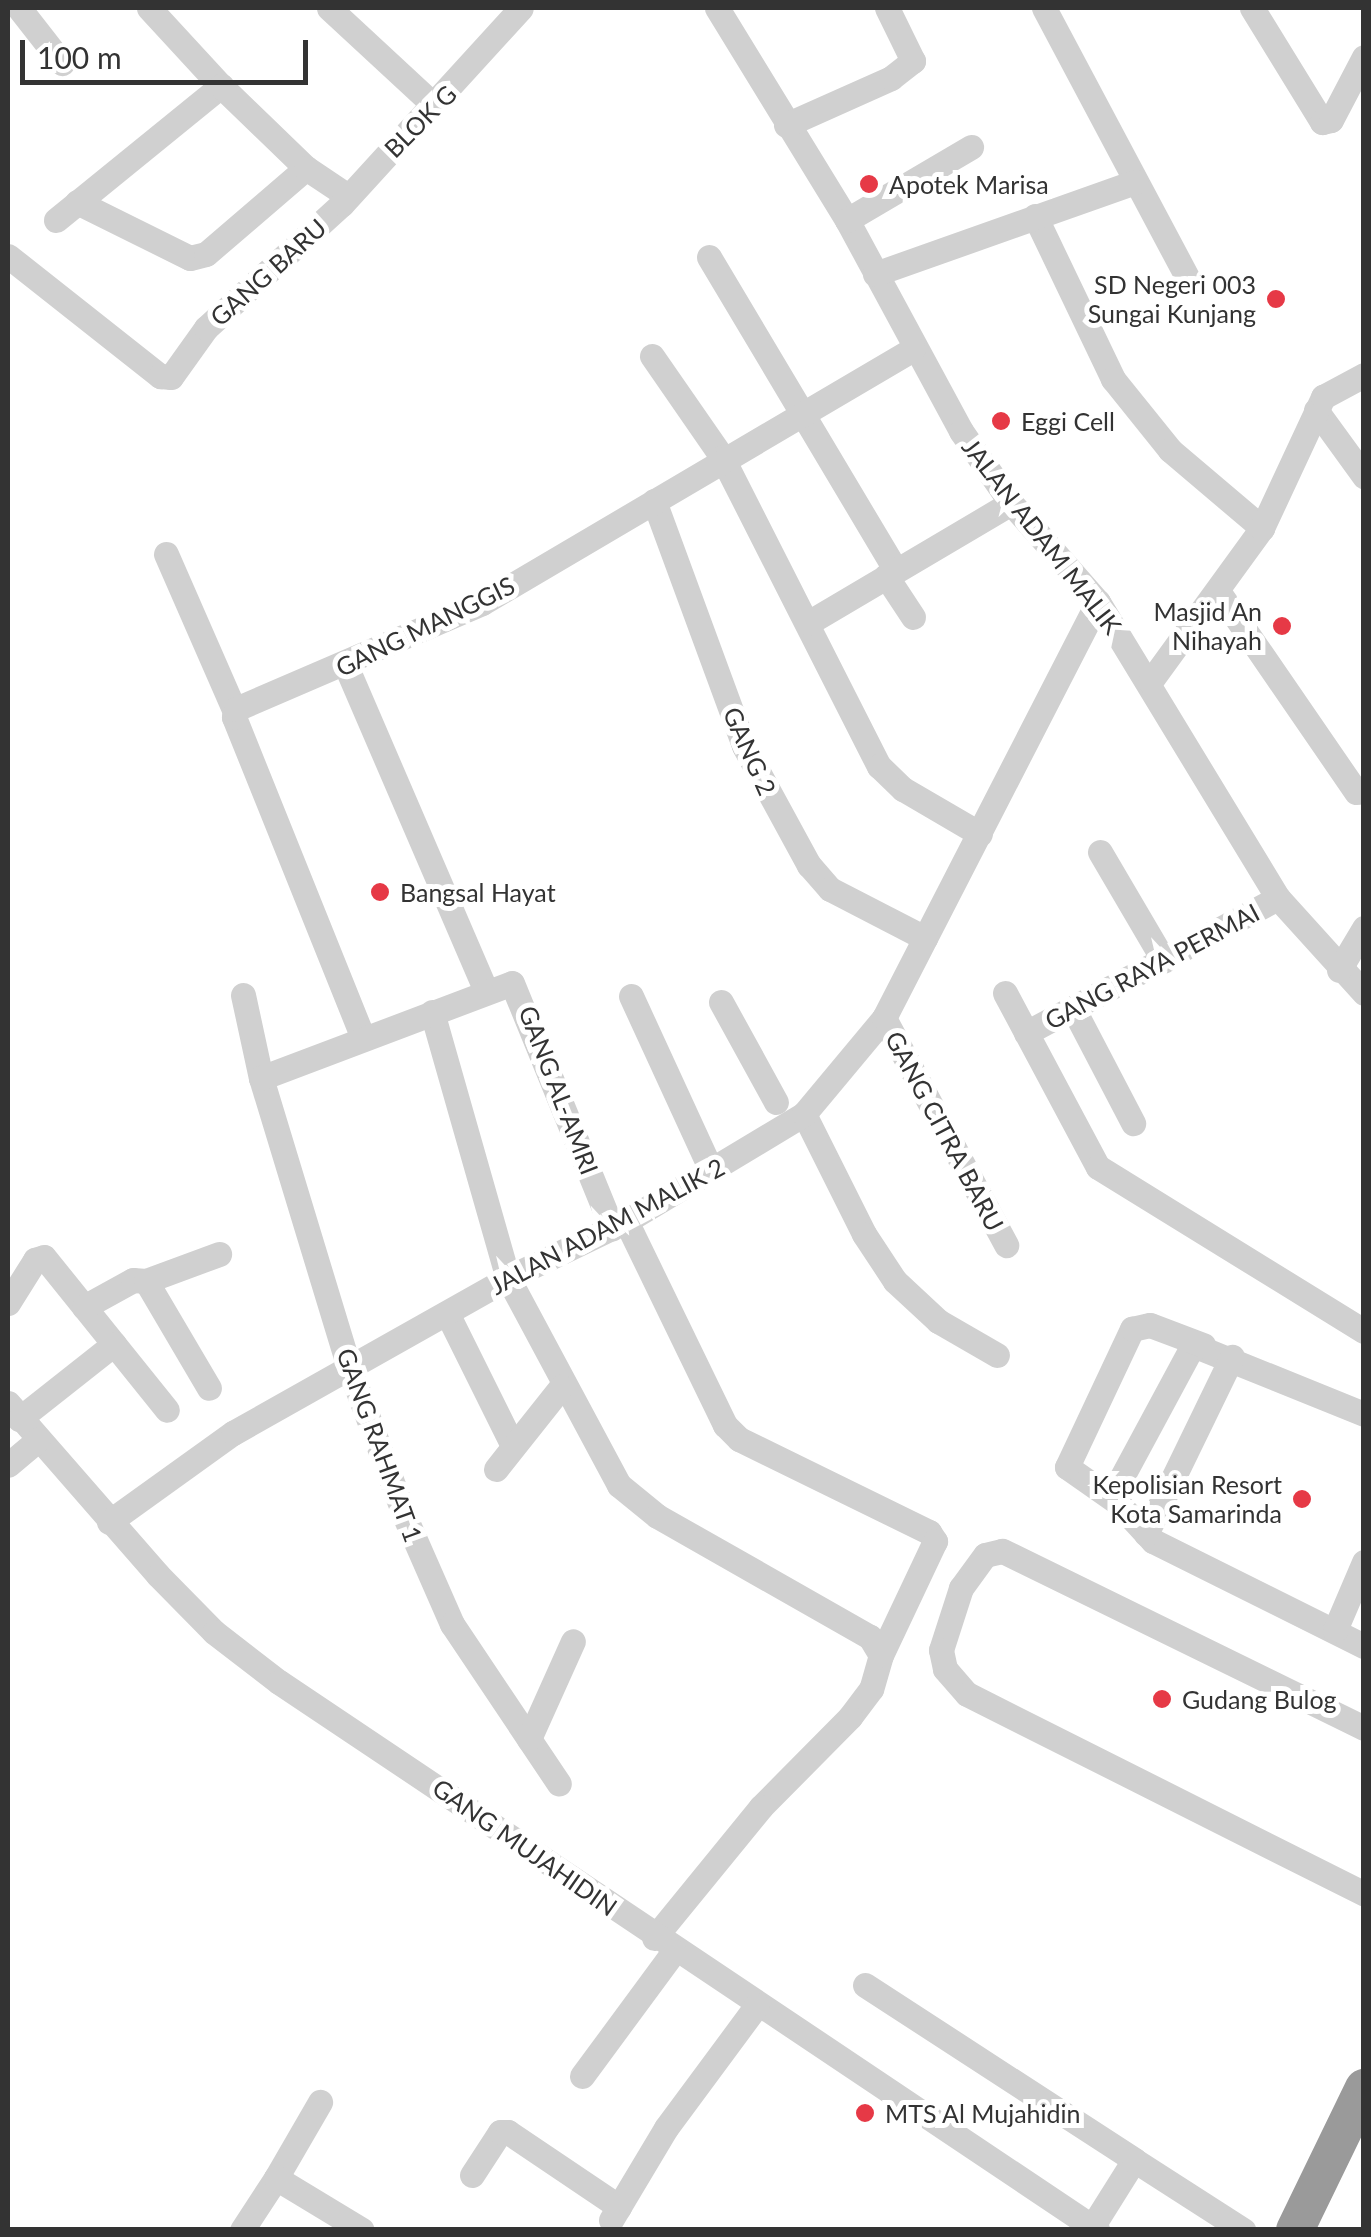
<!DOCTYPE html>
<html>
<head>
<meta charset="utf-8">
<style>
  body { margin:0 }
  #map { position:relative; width:1371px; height:2237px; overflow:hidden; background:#fff; font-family:Lato,sans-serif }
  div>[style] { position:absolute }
  .minor>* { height:25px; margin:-12.5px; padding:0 12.5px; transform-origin:12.5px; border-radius:12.5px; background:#d0d0d0 }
  .highway>* { height:38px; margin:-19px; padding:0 19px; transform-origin:19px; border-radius:19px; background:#9a9a9a }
  .dots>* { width:28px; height:28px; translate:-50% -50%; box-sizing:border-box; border:5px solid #fff; border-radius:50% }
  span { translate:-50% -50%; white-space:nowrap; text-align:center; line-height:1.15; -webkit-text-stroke:10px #fff; paint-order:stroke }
  .street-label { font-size:25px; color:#333 }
  .poi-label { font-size:25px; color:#333 }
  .left { translate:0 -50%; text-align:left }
  .right { translate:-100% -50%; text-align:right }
  .frame { position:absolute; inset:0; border:10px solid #333; pointer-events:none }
  .scale { position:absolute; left:20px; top:40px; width:288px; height:45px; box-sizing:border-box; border:5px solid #333; border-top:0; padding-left:12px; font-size:30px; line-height:35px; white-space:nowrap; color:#333; -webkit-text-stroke:8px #fff; paint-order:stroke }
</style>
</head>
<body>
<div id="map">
  <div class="minor">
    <div style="left:19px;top:8px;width:70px;rotate:52deg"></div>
    <div style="left:149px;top:8px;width:106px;rotate:47.3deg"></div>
    <div style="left:329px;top:8px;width:144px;rotate:42.8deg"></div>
    <div style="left:717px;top:8px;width:249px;rotate:58.5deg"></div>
    <div style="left:847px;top:220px;width:240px;rotate:61.6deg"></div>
    <div style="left:961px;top:431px;width:88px;rotate:55.2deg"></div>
    <div style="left:1011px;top:503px;width:132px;rotate:48.7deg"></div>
    <div style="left:1098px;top:602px;width:346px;rotate:58.7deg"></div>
    <div style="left:1278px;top:898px;width:128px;rotate:47.8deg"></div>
    <div style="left:1044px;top:8px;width:314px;rotate:62deg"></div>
    <div style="left:1252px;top:8px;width:134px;rotate:58.4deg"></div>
    <div style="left:1322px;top:122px;width:9px;rotate:-13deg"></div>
    <div style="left:1331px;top:120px;width:71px;rotate:-62.4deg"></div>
    <div style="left:786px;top:125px;width:115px;rotate:-24.1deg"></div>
    <div style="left:891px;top:78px;width:28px;rotate:-38deg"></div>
    <div style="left:913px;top:61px;width:59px;rotate:-116.1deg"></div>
    <div style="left:77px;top:202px;width:126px;rotate:26.4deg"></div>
    <div style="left:190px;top:258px;width:16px;rotate:-14deg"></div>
    <div style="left:206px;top:254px;width:132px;rotate:-40.7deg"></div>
    <div style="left:1035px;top:216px;width:181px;rotate:64.4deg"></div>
    <div style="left:1113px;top:379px;width:91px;rotate:51.2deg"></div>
    <div style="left:1170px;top:450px;width:121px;rotate:40.3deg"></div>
    <div style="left:56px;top:220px;width:213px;rotate:-39.1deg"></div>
    <div style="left:221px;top:86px;width:118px;rotate:44deg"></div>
    <div style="left:306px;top:168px;width:47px;rotate:33.7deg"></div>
    <div style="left:847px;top:220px;width:144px;rotate:-30.5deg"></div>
    <div style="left:8px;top:256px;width:194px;rotate:38.3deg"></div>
    <div style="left:160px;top:376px;width:11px;rotate:5deg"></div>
    <div style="left:171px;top:377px;width:60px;rotate:-54.5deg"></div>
    <div style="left:206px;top:328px;width:184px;rotate:-42.4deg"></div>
    <div style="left:342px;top:204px;width:265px;rotate:-47.6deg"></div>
    <div style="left:709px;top:257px;width:365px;rotate:59.2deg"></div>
    <div style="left:875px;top:274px;width:276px;rotate:-19.5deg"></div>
    <div style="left:652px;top:356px;width:123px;rotate:55.3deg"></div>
    <div style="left:722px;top:457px;width:347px;rotate:63.1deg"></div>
    <div style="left:879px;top:766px;width:33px;rotate:44deg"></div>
    <div style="left:903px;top:789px;width:89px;rotate:30.3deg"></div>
    <div style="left:1316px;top:410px;width:82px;rotate:54deg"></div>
    <div style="left:654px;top:501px;width:261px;rotate:69.8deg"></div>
    <div style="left:744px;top:746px;width:136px;rotate:61.4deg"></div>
    <div style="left:809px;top:865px;width:32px;rotate:49deg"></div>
    <div style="left:830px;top:889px;width:107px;rotate:27.3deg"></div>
    <div style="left:166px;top:554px;width:172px;rotate:66.4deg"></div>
    <div style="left:886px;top:576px;width:49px;rotate:56.6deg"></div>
    <div style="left:1218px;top:591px;width:244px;rotate:55.5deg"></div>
    <div style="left:808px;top:623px;width:236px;rotate:-30.6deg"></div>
    <div style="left:346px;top:666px;width:351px;rotate:66.7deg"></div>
    <div style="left:1150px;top:682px;width:190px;rotate:-54deg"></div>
    <div style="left:1262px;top:528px;width:145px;rotate:-65deg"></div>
    <div style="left:1323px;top:397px;width:47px;rotate:-28.2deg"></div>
    <div style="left:1100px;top:852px;width:126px;rotate:59.6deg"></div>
    <div style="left:1339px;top:970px;width:49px;rotate:-59.2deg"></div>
    <div style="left:1005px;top:993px;width:197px;rotate:61.9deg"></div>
    <div style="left:1098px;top:1167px;width:312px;rotate:31.7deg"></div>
    <div style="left:243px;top:995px;width:85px;rotate:77.8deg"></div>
    <div style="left:261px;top:1078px;width:302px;rotate:73.1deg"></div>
    <div style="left:349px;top:1367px;width:160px;rotate:69.5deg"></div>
    <div style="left:405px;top:1517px;width:117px;rotate:66.3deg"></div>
    <div style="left:452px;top:1624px;width:192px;rotate:56.2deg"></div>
    <div style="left:631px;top:996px;width:192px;rotate:65.3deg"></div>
    <div style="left:721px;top:1002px;width:114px;rotate:61.2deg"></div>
    <div style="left:1073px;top:1008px;width:130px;rotate:62.4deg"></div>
    <div style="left:432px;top:1012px;width:277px;rotate:74.1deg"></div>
    <div style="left:508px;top:1278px;width:235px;rotate:61.8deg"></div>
    <div style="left:619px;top:1485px;width:49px;rotate:39.2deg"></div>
    <div style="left:657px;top:1516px;width:245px;rotate:29.6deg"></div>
    <div style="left:870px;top:1637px;width:21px;rotate:59deg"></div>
    <div style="left:881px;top:1655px;width:35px;rotate:106deg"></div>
    <div style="left:871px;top:1689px;width:35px;rotate:127deg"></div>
    <div style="left:850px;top:1717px;width:127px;rotate:134.7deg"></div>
    <div style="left:761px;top:1807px;width:169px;rotate:129.2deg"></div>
    <div style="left:884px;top:1018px;width:258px;rotate:61.7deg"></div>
    <div style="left:1026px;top:1033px;width:286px;rotate:-28.2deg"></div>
    <div style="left:363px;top:1038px;width:346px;rotate:-111.9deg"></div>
    <div style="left:234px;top:717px;width:8px;rotate:-76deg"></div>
    <div style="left:236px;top:709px;width:268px;rotate:-23.3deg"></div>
    <div style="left:482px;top:603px;width:500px;rotate:-30.51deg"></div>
    <div style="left:261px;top:1078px;width:268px;rotate:-20.7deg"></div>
    <div style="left:512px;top:983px;width:265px;rotate:67.8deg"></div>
    <div style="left:804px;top:1114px;width:134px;rotate:63.4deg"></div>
    <div style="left:864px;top:1234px;width:56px;rotate:56.6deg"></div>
    <div style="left:895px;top:1281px;width:59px;rotate:42.9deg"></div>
    <div style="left:938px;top:1321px;width:68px;rotate:30deg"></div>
    <div style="left:626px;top:1221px;width:227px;rotate:64.1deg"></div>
    <div style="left:725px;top:1425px;width:20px;rotate:45deg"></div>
    <div style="left:739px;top:1439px;width:212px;rotate:26.1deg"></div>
    <div style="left:929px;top:1532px;width:11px;rotate:56deg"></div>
    <div style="left:935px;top:1541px;width:126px;rotate:115.3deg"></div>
    <div style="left:146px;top:1281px;width:124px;rotate:59.5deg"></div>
    <div style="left:8px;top:1303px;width:51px;rotate:-57.9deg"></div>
    <div style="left:35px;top:1260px;width:9px;rotate:-18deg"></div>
    <div style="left:44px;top:1257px;width:196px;rotate:51.2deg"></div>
    <div style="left:84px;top:1307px;width:56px;rotate:-28.9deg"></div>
    <div style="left:133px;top:1280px;width:13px;rotate:4deg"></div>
    <div style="left:146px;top:1281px;width:78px;rotate:-20.3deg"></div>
    <div style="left:447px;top:1313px;width:146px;rotate:63.6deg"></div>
    <div style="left:8px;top:1403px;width:228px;rotate:48.9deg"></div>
    <div style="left:158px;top:1575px;width:80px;rotate:45.5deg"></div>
    <div style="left:214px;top:1632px;width:82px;rotate:37.6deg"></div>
    <div style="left:279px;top:1682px;width:985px;rotate:33.82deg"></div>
    <div style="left:1364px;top:1414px;width:184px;rotate:-158deg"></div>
    <div style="left:1193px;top:1345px;width:165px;rotate:118.3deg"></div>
    <div style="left:1115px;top:1490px;width:12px;rotate:81deg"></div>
    <div style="left:1117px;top:1502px;width:53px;rotate:47.3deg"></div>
    <div style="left:1153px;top:1541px;width:236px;rotate:26.5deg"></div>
    <div style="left:19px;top:1419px;width:121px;rotate:-38.3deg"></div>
    <div style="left:8px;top:1465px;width:40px;rotate:-40deg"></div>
    <div style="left:496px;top:1469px;width:105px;rotate:-51.6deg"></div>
    <div style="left:1117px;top:1502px;width:61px;rotate:-145deg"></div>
    <div style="left:1067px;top:1467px;width:153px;rotate:-64.8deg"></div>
    <div style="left:1132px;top:1329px;width:18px;rotate:-13deg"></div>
    <div style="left:1150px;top:1325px;width:57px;rotate:20.7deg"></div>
    <div style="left:109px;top:1522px;width:153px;rotate:-35.7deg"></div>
    <div style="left:233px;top:1433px;width:316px;rotate:-29.4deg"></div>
    <div style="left:508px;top:1278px;width:131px;rotate:-25.8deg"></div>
    <div style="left:626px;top:1221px;width:208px;rotate:-31deg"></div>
    <div style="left:804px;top:1114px;width:125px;rotate:-50.2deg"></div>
    <div style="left:884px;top:1018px;width:468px;rotate:-62.8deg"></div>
    <div style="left:1146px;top:1534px;width:197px;rotate:-64.1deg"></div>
    <div style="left:1335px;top:1630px;width:74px;rotate:-66.9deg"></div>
    <div style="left:1364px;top:1728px;width:403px;rotate:-153.9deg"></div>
    <div style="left:1002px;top:1551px;width:17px;rotate:167deg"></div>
    <div style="left:985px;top:1555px;width:41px;rotate:126deg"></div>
    <div style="left:961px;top:1588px;width:65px;rotate:107.9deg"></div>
    <div style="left:941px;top:1650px;width:19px;rotate:78deg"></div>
    <div style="left:945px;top:1669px;width:33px;rotate:49deg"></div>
    <div style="left:967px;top:1694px;width:445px;rotate:26.7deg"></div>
    <div style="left:529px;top:1739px;width:107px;rotate:-65.8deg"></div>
    <div style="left:865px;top:1985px;width:321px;rotate:33deg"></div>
    <div style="left:582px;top:2076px;width:155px;rotate:-53.6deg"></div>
    <div style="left:472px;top:2175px;width:51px;rotate:-56.9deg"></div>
    <div style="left:500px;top:2132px;width:8px"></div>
    <div style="left:508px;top:2132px;width:134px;rotate:34deg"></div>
    <div style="left:276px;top:2178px;width:88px;rotate:-59.9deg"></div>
    <div style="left:611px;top:2220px;width:107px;rotate:-59.1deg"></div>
    <div style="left:666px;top:2128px;width:153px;rotate:-53.5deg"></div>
    <div style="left:1092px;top:2227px;width:79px;rotate:-57.9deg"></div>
    <div style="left:1134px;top:2160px;width:130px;rotate:32.7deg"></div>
    <div style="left:242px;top:2230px;width:62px;rotate:-56.8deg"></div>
    <div style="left:276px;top:2178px;width:100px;rotate:31.2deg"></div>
  </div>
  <div class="highway">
    <div style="left:1295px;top:2230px;width:158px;rotate:-64.1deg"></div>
  </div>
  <div class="dots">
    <div style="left:869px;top:184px;background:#e63946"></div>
    <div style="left:1276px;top:299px;background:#e63946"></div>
    <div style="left:1001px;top:421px;background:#e63946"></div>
    <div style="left:1282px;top:626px;background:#e63946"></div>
    <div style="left:380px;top:892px;background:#e63946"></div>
    <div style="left:1302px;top:1499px;background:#e63946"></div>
    <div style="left:1162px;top:1699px;background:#e63946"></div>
    <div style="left:865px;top:2113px;background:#e63946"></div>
  </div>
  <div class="street-label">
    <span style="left:420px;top:121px;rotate:-45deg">BLOK G</span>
    <span style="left:268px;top:272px;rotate:-42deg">GANG BARU</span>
    <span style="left:1042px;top:536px;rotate:52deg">JALAN ADAM MALIK</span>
    <span style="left:425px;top:626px;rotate:-26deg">GANG MANGGIS</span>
    <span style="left:750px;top:751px;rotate:66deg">GANG 2</span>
    <span style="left:1152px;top:966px;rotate:-28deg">GANG RAYA PERMAI</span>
    <span style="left:559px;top:1090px;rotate:69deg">GANG AL-AMRI</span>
    <span style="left:945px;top:1131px;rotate:62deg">GANG CITRA BARU</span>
    <span style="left:607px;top:1226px;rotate:-28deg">JALAN ADAM MALIK 2</span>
    <span style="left:380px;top:1445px;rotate:70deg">GANG RAHMAT 1</span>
    <span style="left:525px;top:1847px;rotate:35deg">GANG MUJAHIDIN</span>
  </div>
  <div class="poi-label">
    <span class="left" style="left:889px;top:184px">Apotek Marisa</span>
    <span class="right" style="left:1256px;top:299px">SD Negeri 003<br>Sungai Kunjang</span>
    <span class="left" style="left:1021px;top:421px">Eggi Cell</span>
    <span class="right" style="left:1262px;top:626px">Masjid An<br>Nihayah</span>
    <span class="left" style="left:400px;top:892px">Bangsal Hayat</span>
    <span class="right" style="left:1282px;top:1499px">Kepolisian Resort<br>Kota Samarinda</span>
    <span class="left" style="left:1182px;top:1699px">Gudang Bulog</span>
    <span class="left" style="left:885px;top:2113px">MTS Al Mujahidin</span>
  </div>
  <div class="frame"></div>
  <div class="scale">100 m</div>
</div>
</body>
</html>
